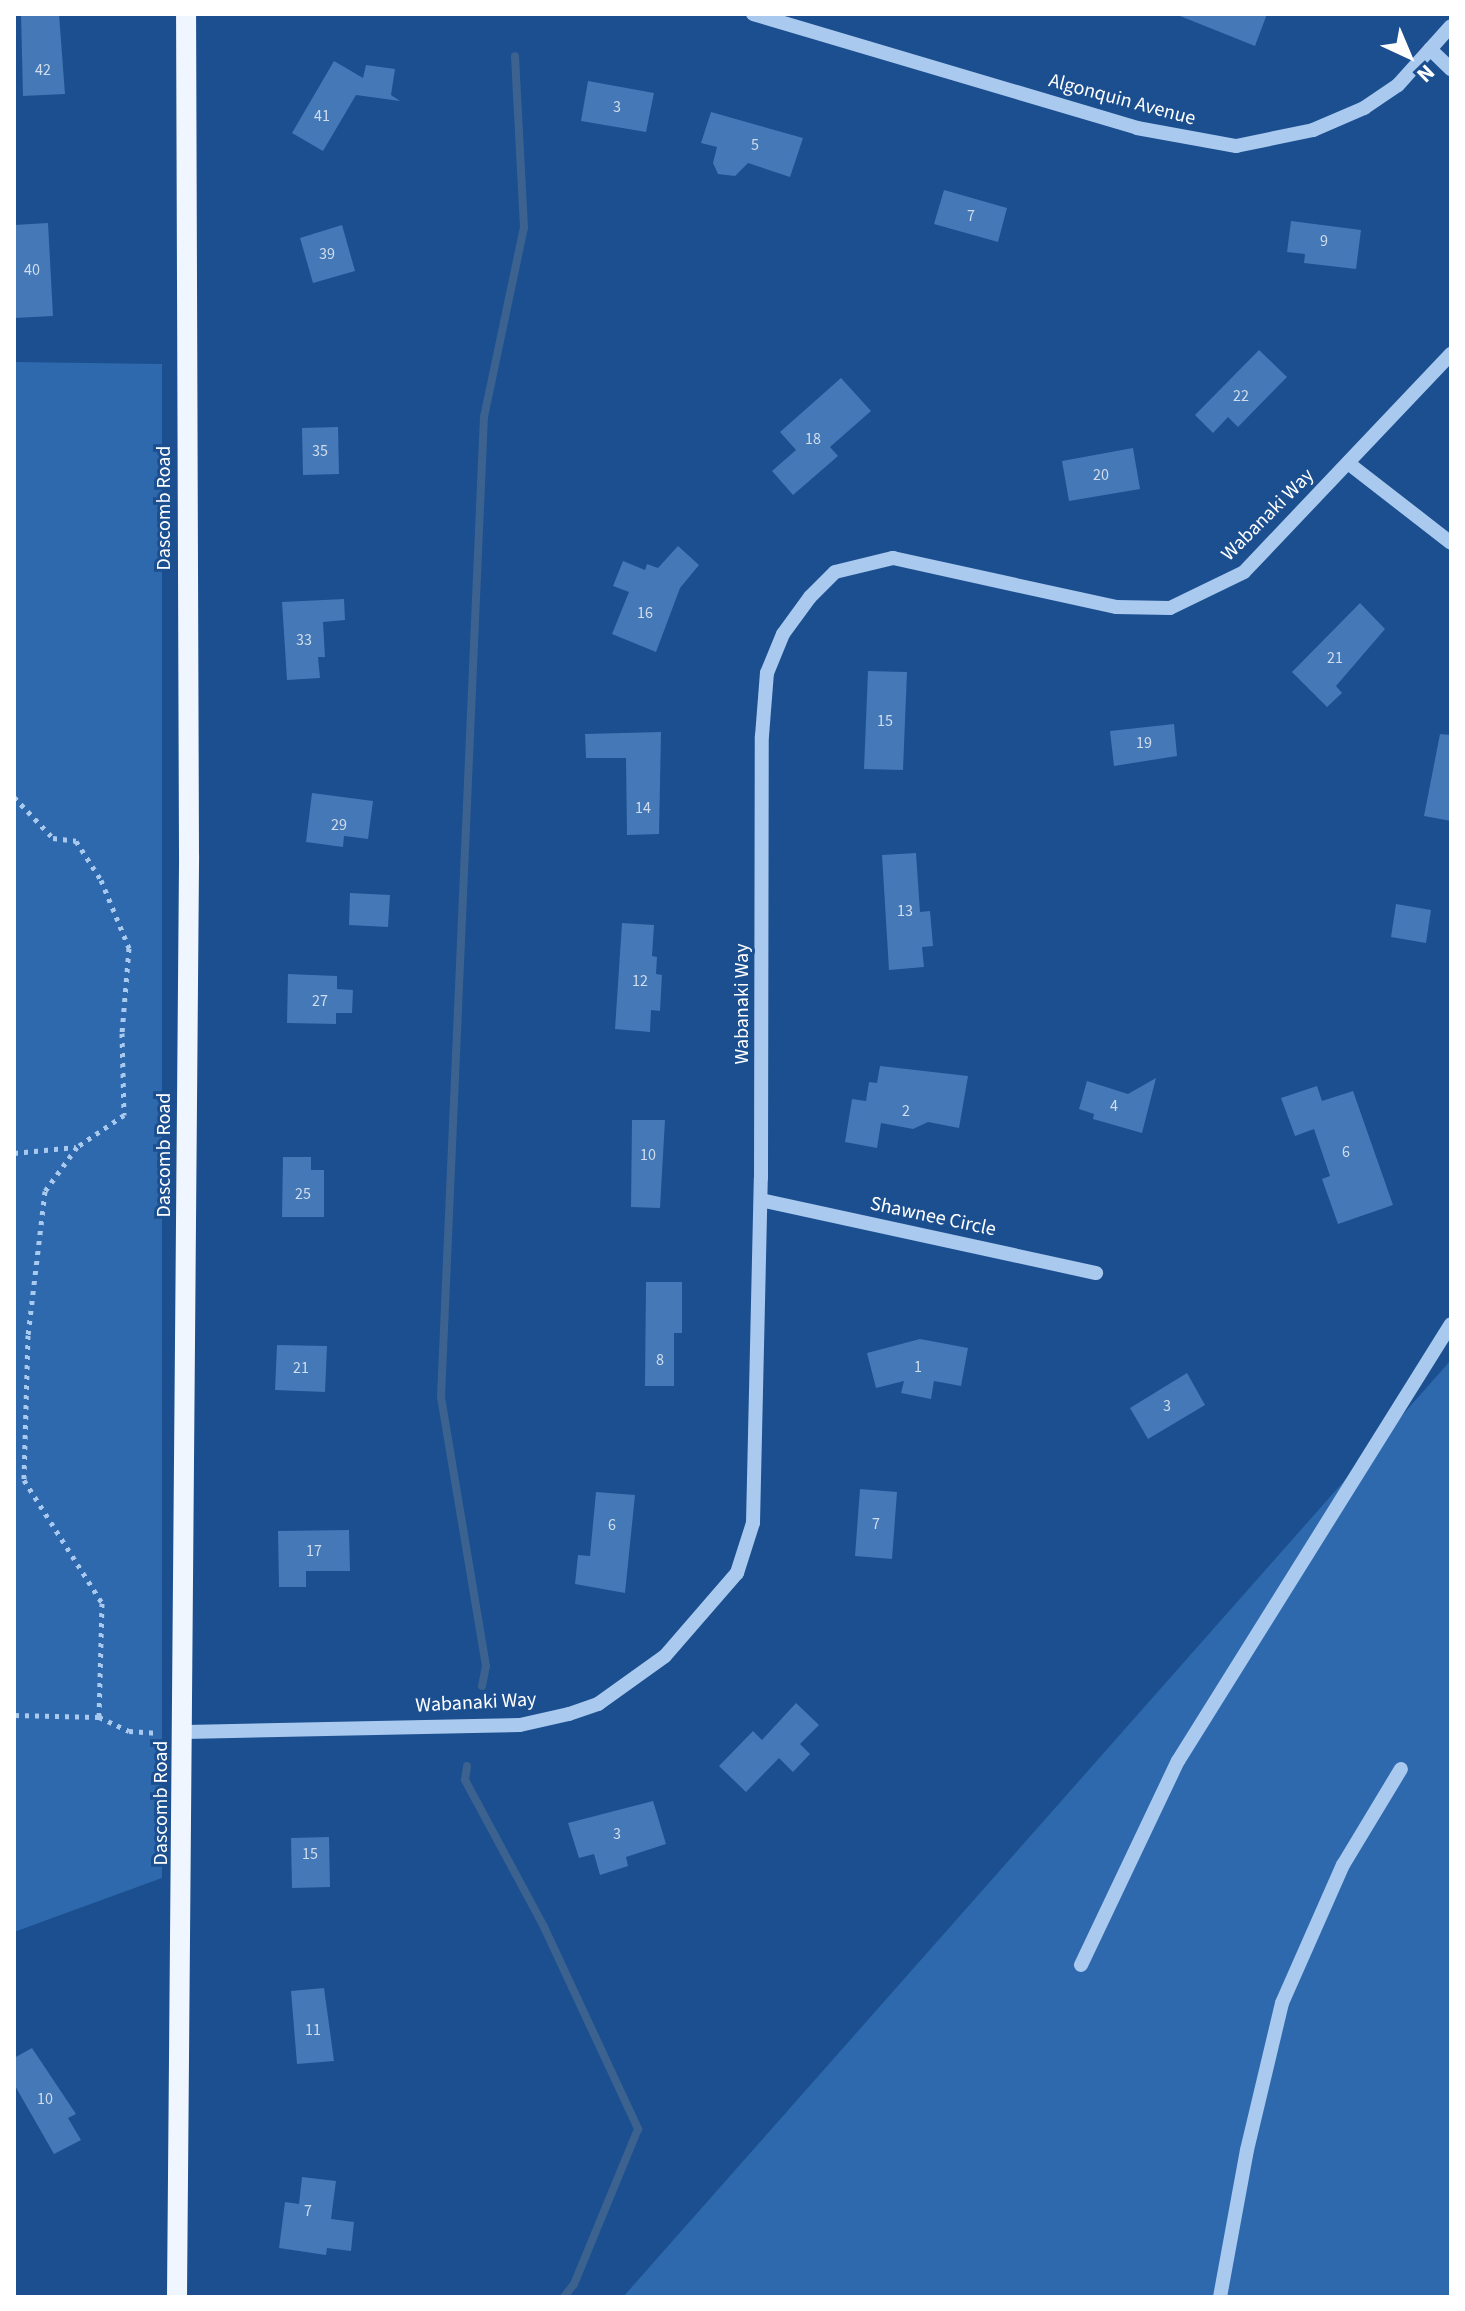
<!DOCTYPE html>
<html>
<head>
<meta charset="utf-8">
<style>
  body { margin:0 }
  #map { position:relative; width:1465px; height:2311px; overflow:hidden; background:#1b4f8f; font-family:"Source Sans 3",sans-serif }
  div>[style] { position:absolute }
  .green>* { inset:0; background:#2e69ad }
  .stream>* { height:8px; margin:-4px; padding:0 4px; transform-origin:4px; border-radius:4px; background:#3c6290 }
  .building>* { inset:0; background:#4478b7 }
  .path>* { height:5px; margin-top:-2.5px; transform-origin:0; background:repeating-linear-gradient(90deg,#a9c9ee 0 4px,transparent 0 10px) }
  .minor>* { height:14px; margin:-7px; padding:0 7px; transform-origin:7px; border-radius:7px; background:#a9c9ee }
  .major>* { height:20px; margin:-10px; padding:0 10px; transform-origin:10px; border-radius:10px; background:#f0f6ff }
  span { translate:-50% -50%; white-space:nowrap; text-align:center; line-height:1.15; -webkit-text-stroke:6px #1b4f8f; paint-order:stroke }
  .number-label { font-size:16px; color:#d0dded }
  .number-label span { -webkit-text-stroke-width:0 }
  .street-label { font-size:20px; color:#fff }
  .frame { position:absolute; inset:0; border:16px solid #fff; pointer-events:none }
  .north { position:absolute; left:1369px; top:16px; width:80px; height:80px; -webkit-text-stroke:6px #1b4f8f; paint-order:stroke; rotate:136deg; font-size:22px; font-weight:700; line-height:32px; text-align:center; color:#fff }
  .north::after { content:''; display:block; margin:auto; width:28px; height:36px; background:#fff; clip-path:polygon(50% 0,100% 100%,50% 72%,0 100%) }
</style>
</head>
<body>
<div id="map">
  <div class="green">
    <div style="clip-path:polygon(14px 362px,162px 364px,162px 1878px,14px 1932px)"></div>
    <div style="clip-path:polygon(1451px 1360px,1451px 2297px,623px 2297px)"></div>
  </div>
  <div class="stream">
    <div style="left:482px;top:1686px;width:20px;rotate:-79deg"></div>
    <div style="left:486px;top:1666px;width:273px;rotate:-99.5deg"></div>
    <div style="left:441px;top:1397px;width:981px;rotate:-87.49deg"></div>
    <div style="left:484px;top:417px;width:193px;rotate:-78.1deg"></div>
    <div style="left:524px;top:228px;width:172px;rotate:-93deg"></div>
    <div style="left:467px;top:1766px;width:14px;rotate:98deg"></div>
    <div style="left:465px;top:1780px;width:167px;rotate:61.7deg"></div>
    <div style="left:544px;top:1927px;width:223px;rotate:65deg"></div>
    <div style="left:638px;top:2129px;width:168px;rotate:112.4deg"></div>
    <div style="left:574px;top:2284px;width:16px;rotate:128deg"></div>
  </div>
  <div class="building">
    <div style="clip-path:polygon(21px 14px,59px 14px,65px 94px,23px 96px)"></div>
    <div style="clip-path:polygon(1175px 14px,1267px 14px,1255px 46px)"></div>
    <div style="clip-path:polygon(334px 61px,363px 78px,366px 65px,395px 69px,391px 95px,400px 101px,356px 95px,323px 151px,292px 133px)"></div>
    <div style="clip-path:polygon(588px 81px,654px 93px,646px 132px,581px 121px)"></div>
    <div style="clip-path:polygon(711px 112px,803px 138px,790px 177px,748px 163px,735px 176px,718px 174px,713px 163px,717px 147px,701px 143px)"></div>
    <div style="clip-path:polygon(944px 190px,1007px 208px,998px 242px,934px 224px)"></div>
    <div style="clip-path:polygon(1291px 221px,1361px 230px,1356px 269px,1304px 263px,1305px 254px,1287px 252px)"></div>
    <div style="clip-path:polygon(48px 223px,53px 316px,14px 318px,14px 225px)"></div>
    <div style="clip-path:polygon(342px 225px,355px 271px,313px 283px,300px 238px)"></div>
    <div style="clip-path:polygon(1259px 350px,1287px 377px,1238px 427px,1228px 417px,1213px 433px,1195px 415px)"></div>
    <div style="clip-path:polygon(841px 378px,871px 411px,830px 447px,838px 456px,793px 495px,772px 471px,796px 450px,780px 432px)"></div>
    <div style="clip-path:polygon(338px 427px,339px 474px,303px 475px,302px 428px)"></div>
    <div style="clip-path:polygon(1133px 448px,1140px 489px,1069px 501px,1062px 461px)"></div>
    <div style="clip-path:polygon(678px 546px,699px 565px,680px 588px,656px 652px,612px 634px,629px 592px,613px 586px,623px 561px,645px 570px,647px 564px,658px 568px)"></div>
    <div style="clip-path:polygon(344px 599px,345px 620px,323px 622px,325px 657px,318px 657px,320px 678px,287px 680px,282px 602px)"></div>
    <div style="clip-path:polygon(1360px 603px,1385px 629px,1336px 686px,1342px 693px,1327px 707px,1292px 672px)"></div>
    <div style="clip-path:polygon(868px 671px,907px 672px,903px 770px,864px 769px)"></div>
    <div style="clip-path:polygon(1174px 724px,1177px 756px,1114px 766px,1110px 731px)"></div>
    <div style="clip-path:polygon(661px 732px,659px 834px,627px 835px,626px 758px,586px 758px,585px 734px)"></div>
    <div style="clip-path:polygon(1440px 734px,1451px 735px,1451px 821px,1424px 816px)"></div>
    <div style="clip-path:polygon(312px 793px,373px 801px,368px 839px,344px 836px,343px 847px,306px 842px)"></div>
    <div style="clip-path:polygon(916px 853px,920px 912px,930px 911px,933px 946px,922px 947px,924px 967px,889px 970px,882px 855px)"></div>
    <div style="clip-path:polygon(350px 893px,390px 895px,388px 927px,349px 925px)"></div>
    <div style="clip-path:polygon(1396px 904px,1431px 910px,1426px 943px,1391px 937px)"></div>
    <div style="clip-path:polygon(622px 923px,654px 925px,652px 956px,657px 957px,656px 974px,662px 975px,660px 1011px,651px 1010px,650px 1032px,615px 1029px)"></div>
    <div style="clip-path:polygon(288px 974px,337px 976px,337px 989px,353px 990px,352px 1013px,336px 1013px,336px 1024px,287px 1023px)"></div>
    <div style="clip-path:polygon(880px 1066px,968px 1076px,959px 1128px,928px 1122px,913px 1129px,881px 1123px,877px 1148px,845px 1142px,852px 1099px,866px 1101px,869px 1082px,877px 1083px)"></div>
    <div style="clip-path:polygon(1156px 1078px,1142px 1133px,1093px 1119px,1094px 1114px,1079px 1109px,1087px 1081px,1128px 1094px)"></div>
    <div style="clip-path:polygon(1317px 1086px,1322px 1101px,1353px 1091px,1393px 1205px,1338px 1224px,1322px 1179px,1330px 1176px,1314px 1129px,1295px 1136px,1281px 1098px)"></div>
    <div style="clip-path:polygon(632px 1120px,665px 1120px,660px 1208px,631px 1207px)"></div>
    <div style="clip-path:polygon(283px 1157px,311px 1157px,311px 1170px,324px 1170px,324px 1217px,282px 1217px)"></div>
    <div style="clip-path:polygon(646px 1282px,682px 1282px,682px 1333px,674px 1333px,674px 1386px,645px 1386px)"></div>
    <div style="clip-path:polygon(920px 1339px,968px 1348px,961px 1386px,934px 1381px,931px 1399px,901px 1393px,904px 1381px,876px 1388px,867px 1353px)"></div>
    <div style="clip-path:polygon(277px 1345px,327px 1346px,325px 1392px,275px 1390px)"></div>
    <div style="clip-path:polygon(1187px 1373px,1205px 1405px,1148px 1439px,1130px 1408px)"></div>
    <div style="clip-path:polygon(860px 1489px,897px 1492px,892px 1559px,855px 1556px)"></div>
    <div style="clip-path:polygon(596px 1492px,635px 1495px,625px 1593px,575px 1584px,578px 1555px,590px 1556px)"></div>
    <div style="clip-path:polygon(349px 1530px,350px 1571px,306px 1571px,306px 1587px,279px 1587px,278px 1531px)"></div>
    <div style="clip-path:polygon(796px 1703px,819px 1725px,800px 1744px,810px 1754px,793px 1772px,779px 1758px,746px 1792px,719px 1766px,753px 1731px,762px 1740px)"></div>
    <div style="clip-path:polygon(653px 1801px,666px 1844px,626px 1857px,628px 1866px,600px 1875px,594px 1854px,579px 1858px,568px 1823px)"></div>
    <div style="clip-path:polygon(329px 1837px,330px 1887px,292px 1888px,291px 1838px)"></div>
    <div style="clip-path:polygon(324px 1988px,334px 2061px,297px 2064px,291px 1991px)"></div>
    <div style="clip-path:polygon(32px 2048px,76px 2114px,68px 2118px,81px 2140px,54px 2154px,14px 2084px,14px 2058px)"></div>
    <div style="clip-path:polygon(302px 2177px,336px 2181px,331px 2219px,354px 2222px,351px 2251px,327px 2248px,326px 2255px,279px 2248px,285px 2202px,299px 2204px)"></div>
  </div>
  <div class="path">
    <div style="left:14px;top:797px;width:57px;rotate:46.4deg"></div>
    <div style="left:53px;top:838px;width:23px;rotate:7deg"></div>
    <div style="left:76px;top:841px;width:46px;rotate:57.3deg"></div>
    <div style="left:101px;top:880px;width:74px;rotate:67.6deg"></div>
    <div style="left:129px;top:948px;width:85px;rotate:94.7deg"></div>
    <div style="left:122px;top:1033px;width:82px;rotate:88.6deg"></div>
    <div style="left:124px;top:1115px;width:57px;rotate:145.8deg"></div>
    <div style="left:77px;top:1147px;width:54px;rotate:126deg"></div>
    <div style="left:45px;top:1191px;width:145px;rotate:96.7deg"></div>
    <div style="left:28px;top:1335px;width:145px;rotate:91.6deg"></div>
    <div style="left:24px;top:1480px;width:146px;rotate:57.6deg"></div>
    <div style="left:102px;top:1603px;width:114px;rotate:91.5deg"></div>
    <div style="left:99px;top:1717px;width:85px;rotate:-178.7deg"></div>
    <div style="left:14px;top:1153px;width:62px;rotate:-5.5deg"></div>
    <div style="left:99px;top:1717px;width:33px;rotate:25deg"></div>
    <div style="left:129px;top:1731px;width:30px;rotate:4deg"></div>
  </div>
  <div class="minor">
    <div style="left:753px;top:14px;width:401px;rotate:16.5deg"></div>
    <div style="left:1137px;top:128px;width:101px;rotate:10.3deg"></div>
    <div style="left:1236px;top:146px;width:79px;rotate:-11.7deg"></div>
    <div style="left:1313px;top:130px;width:56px;rotate:-23.3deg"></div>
    <div style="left:1364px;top:108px;width:41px;rotate:-34.1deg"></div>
    <div style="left:1398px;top:85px;width:79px;rotate:-48.1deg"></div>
    <div style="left:1430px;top:49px;width:29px;rotate:44deg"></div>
    <div style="left:1348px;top:463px;width:130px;rotate:37.8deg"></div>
    <div style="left:761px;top:1200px;width:343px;rotate:12.3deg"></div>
    <div style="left:185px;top:1732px;width:335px;rotate:-1.2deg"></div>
    <div style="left:520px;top:1725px;width:50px;rotate:-12.7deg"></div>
    <div style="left:569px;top:1714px;width:31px;rotate:-19deg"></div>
    <div style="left:598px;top:1704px;width:82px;rotate:-35.6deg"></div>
    <div style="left:665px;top:1656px;width:110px;rotate:-49.1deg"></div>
    <div style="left:737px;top:1573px;width:52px;rotate:-72.3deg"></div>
    <div style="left:753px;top:1523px;width:345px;rotate:-88.7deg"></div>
    <div style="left:761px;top:1178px;width:442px;rotate:-89.9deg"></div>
    <div style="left:762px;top:736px;width:63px;rotate:-85.5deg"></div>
    <div style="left:767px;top:673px;width:42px;rotate:-67.7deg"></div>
    <div style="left:783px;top:634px;width:46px;rotate:-53.9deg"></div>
    <div style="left:810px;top:597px;width:35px;rotate:-45deg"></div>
    <div style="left:835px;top:572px;width:60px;rotate:-13.6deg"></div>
    <div style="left:893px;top:558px;width:228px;rotate:12.4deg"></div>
    <div style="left:1116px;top:607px;width:54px;rotate:1.1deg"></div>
    <div style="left:1170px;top:608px;width:82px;rotate:-25.9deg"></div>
    <div style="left:1244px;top:572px;width:301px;rotate:-46.5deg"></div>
    <div style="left:1081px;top:1965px;width:226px;rotate:-64.6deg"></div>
    <div style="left:1178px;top:1761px;width:515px;rotate:-58.01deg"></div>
    <div style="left:1220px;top:2297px;width:149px;rotate:-79.6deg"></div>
    <div style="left:1247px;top:2150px;width:151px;rotate:-76.6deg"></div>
    <div style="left:1282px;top:2003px;width:151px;rotate:-66.2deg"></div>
    <div style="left:1343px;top:1865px;width:112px;rotate:-58.9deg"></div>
  </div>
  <div class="major">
    <div style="left:177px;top:2297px;width:1442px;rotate:-89.52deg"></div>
    <div style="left:189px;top:855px;width:841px;rotate:-90.2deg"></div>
  </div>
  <div class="number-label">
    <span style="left:43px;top:70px">42</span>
    <span style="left:617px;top:107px">3</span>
    <span style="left:322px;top:116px">41</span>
    <span style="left:755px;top:145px">5</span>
    <span style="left:971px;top:216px">7</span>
    <span style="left:1324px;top:241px">9</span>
    <span style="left:327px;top:254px">39</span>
    <span style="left:32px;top:270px">40</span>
    <span style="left:1241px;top:396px">22</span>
    <span style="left:813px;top:439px">18</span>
    <span style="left:320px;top:451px">35</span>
    <span style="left:1101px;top:475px">20</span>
    <span style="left:645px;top:613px">16</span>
    <span style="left:304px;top:640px">33</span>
    <span style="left:1335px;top:658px">21</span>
    <span style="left:885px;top:721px">15</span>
    <span style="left:1144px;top:743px">19</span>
    <span style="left:643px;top:808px">14</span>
    <span style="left:339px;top:825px">29</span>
    <span style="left:905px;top:911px">13</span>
    <span style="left:640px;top:981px">12</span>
    <span style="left:320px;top:1001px">27</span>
    <span style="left:1114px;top:1106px">4</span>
    <span style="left:906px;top:1111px">2</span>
    <span style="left:1346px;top:1152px">6</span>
    <span style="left:648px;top:1155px">10</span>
    <span style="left:303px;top:1194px">25</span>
    <span style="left:660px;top:1360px">8</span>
    <span style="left:918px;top:1367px">1</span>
    <span style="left:301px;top:1368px">21</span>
    <span style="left:1167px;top:1406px">3</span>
    <span style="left:876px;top:1524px">7</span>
    <span style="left:612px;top:1525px">6</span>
    <span style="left:314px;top:1551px">17</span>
    <span style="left:617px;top:1834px">3</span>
    <span style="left:310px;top:1854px">15</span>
    <span style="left:313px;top:2030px">11</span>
    <span style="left:45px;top:2099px">10</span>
    <span style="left:308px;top:2211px">7</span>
  </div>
  <div class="street-label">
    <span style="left:1122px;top:100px;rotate:15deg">Algonquin Avenue</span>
    <span style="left:164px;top:508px;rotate:-90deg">Dascomb Road</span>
    <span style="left:1268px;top:515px;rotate:-45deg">Wabanaki Way</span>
    <span style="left:742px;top:1004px;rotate:-90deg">Wabanaki Way</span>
    <span style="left:164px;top:1155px;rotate:-90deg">Dascomb Road</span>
    <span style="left:933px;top:1217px;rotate:12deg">Shawnee Circle</span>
    <span style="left:476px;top:1703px;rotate:-3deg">Wabanaki Way</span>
    <span style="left:161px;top:1803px;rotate:-90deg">Dascomb Road</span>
  </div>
  <div class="frame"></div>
  <div class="north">N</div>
</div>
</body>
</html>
